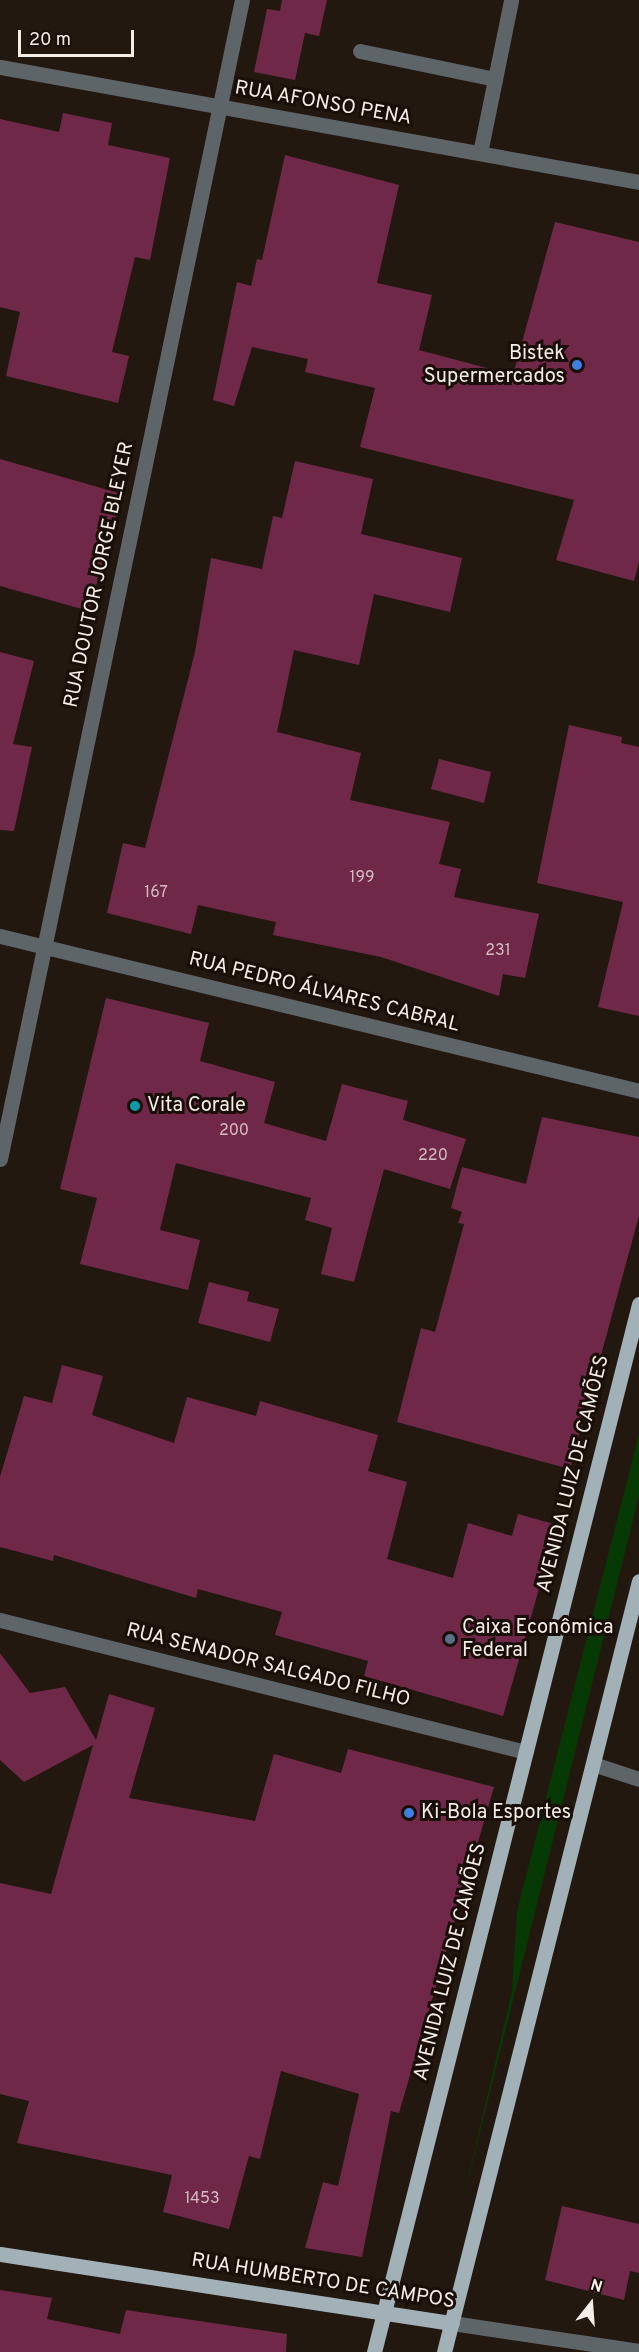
<!DOCTYPE html>
<html>
<head>
<meta charset="utf-8">
<style>
  body { margin:0 }
  #map { position:relative; width:639px; height:2352px; overflow:hidden; background:#231810; font-family:Overpass,sans-serif }
  div>[style] { position:absolute }
  .green>* { inset:0; background:#063904 }
  .building>* { inset:0; background:#702849 }
  .minor>* { height:15px; margin:-7.5px; padding:0 7.5px; transform-origin:7.5px; border-radius:7.5px; background:#5e6568 }
  .major>* { height:15px; margin:-7.5px; padding:0 7.5px; transform-origin:7.5px; border-radius:7.5px; background:#a2b1b8 }
  .dots>* { width:16px; height:16px; translate:-50% -50%; box-sizing:border-box; border:3px solid #1a0f08; border-radius:50% }
  span { translate:-50% -50%; white-space:nowrap; text-align:center; line-height:1.15; -webkit-text-stroke:6px #1a0f08; paint-order:stroke }
  .number-label { font-size:16px; color:#d4bcc0 }
  .number-label span { -webkit-text-stroke-width:0 }
  .street-label { font-size:20px; color:#f5ede8 }
  .poi-label { font-size:20px; color:#f5ede8 }
  .right { translate:-100% -50%; text-align:right }
  .left { translate:0 -50%; text-align:left }
  .north { position:absolute; left:561px; top:2274px; width:60px; height:60px; -webkit-text-stroke:4px #1a0f08; paint-order:stroke; rotate:17deg; font-size:16px; font-weight:700; line-height:24px; text-align:center; color:#f5ede8 }
  .north::after { content:''; display:block; margin:auto; width:21px; height:27px; background:#f5ede8; clip-path:polygon(50% 0,100% 100%,50% 72%,0 100%) }
  .scale { position:absolute; left:18px; top:30px; width:116px; height:27px; box-sizing:border-box; border:3px solid #f5ede8; border-top:0; padding-left:8px; font-size:18px; line-height:21px; white-space:nowrap; color:#f5ede8; -webkit-text-stroke:4px #1a0f08; paint-order:stroke }
</style>
</head>
<body>
<div id="map">
  <div class="green">
    <div style="clip-path:polygon(639px 1434px,639px 1496px,460px 2212px,512px 1991px,517px 1911px)"></div>
  </div>
  <div class="building">
    <div style="clip-path:polygon(282px 0,327px 0,319px 36px,305px 33px,295px 80px,254px 72px,267px 9px,280px 11px)"></div>
    <div style="clip-path:polygon(63px 113px,112px 123px,108px 145px,170px 158px,150px 260px,135px 257px,112px 352px,129px 356px,118px 403px,6px 376px,20px 312px,0 307px,0 119px,59px 132px)"></div>
    <div style="clip-path:polygon(285px 155px,399px 185px,377px 283px,432px 295px,419px 350px,513px 375px,555px 222px,639px 242px,639px 562px,634px 581px,556px 560px,574px 500px,360px 447px,375px 388px,305px 372px,308px 359px,252px 347px,234px 406px,213px 400px,237px 282px,251px 286px,257px 259px,262px 260px)"></div>
    <div style="clip-path:polygon(0 459px,122px 494px,89px 611px,0 586px)"></div>
    <div style="clip-path:polygon(295px 461px,373px 479px,361px 534px,462px 558px,450px 612px,374px 594px,359px 665px,294px 650px,277px 732px,361px 753px,350px 800px,450px 822px,439px 864px,461px 869px,454px 897px,539px 914px,525px 978px,503px 974px,499px 996px,381px 957px,273px 935px,276px 922px,198px 905px,191px 934px,107px 913px,123px 843px,145px 848px,195px 652px,211px 558px,262px 569px,273px 516px,282px 518px)"></div>
    <div style="clip-path:polygon(0 652px,34px 661px,13px 744px,32px 747px,14px 831px,0 830px)"></div>
    <div style="clip-path:polygon(569px 725px,622px 737px,621px 743px,639px 747px,639px 1016px,598px 1007px,623px 902px,537px 883px)"></div>
    <div style="clip-path:polygon(439px 759px,491px 772px,484px 803px,431px 789px)"></div>
    <div style="clip-path:polygon(106px 998px,209px 1023px,200px 1061px,275px 1082px,264px 1123px,326px 1141px,342px 1084px,408px 1101px,403px 1120px,466px 1139px,450px 1189px,384px 1169px,354px 1282px,321px 1274px,332px 1228px,305px 1220px,311px 1198px,176px 1163px,160px 1230px,200px 1240px,188px 1290px,80px 1264px,97px 1198px,60px 1189px)"></div>
    <div style="clip-path:polygon(542px 1117px,639px 1137px,639px 1216px,570px 1469px,397px 1422px,421px 1328px,435px 1332px,464px 1224px,458px 1223px,462px 1212px,451px 1208px,462px 1167px,526px 1184px)"></div>
    <div style="clip-path:polygon(209px 1282px,249px 1292px,247px 1301px,279px 1309px,270px 1342px,198px 1323px)"></div>
    <div style="clip-path:polygon(62px 1365px,103px 1376px,92px 1415px,174px 1443px,187px 1397px,256px 1416px,260px 1401px,378px 1435px,368px 1471px,407px 1482px,387px 1559px,453px 1578px,468px 1523px,512px 1536px,518px 1514px,557px 1525px,503px 1716px,364px 1676px,368px 1661px,275px 1635px,282px 1612px,198px 1589px,196px 1598px,54px 1555px,53px 1561px,0 1547px,0 1477px,24px 1396px,52px 1403px)"></div>
    <div style="clip-path:polygon(0 1653px,30px 1693px,65px 1687px,96px 1740px,109px 1694px,155px 1708px,129px 1798px,255px 1821px,274px 1754px,341px 1773px,348px 1749px,494px 1787px,399px 2113px,391px 2111px,362px 2257px,305px 2248px,323px 2182px,338px 2186px,359px 2094px,281px 2071px,260px 2159px,249px 2156px,229px 2229px,163px 2212px,172px 2175px,17px 2143px,29px 2101px,0 2094px,0 1883px,51px 1894px,93px 1745px,24px 1782px,0 1760px)"></div>
    <div style="clip-path:polygon(562px 2206px,639px 2224px,639px 2273px,630px 2271px,624px 2300px,545px 2280px)"></div>
    <div style="clip-path:polygon(0 2290px,52px 2298px,47px 2319px,120px 2334px,126px 2310px,287px 2334px,286px 2352px,0 2352px)"></div>
  </div>
  <div class="minor">
    <div style="left:360px;top:51px;width:138px;rotate:11.7deg"></div>
    <div style="left:0;top:67px;width:649px;rotate:10.2deg"></div>
    <div style="left:480px;top:153px;width:156px;rotate:-78.5deg"></div>
    <div style="left:0;top:936px;width:658px;rotate:13.63deg"></div>
    <div style="left:0;top:1159px;width:1184px;rotate:-78.21deg"></div>
    <div style="left:0;top:1620px;width:542px;rotate:14.09deg"></div>
    <div style="left:593px;top:1764px;width:48px;rotate:18.1deg"></div>
    <div style="left:452px;top:2323px;width:189px;rotate:8.5deg"></div>
  </div>
  <div class="major">
    <div style="left:0;top:2254px;width:457px;rotate:8.7deg"></div>
    <div style="left:374px;top:2352px;width:1081px;rotate:-75.81deg"></div>
    <div style="left:444px;top:2352px;width:795px;rotate:-75.81deg"></div>
  </div>
  <div class="dots">
    <div style="left:577px;top:365px;background:#3f7fe0"></div>
    <div style="left:135px;top:1106px;background:#0f9aa8"></div>
    <div style="left:450px;top:1639px;background:#5c6f8a"></div>
    <div style="left:409px;top:1813px;background:#3f7fe0"></div>
  </div>
  <div class="number-label">
    <span style="left:362px;top:878px">199</span>
    <span style="left:156px;top:893px">167</span>
    <span style="left:498px;top:951px">231</span>
    <span style="left:234px;top:1131px">200</span>
    <span style="left:433px;top:1156px">220</span>
    <span style="left:202px;top:2199px">1453</span>
  </div>
  <div class="street-label">
    <span style="left:323px;top:104px;rotate:10deg">RUA AFONSO PENA</span>
    <span style="left:100px;top:575px;rotate:-78deg">RUA DOUTOR JORGE BLEYER</span>
    <span style="left:324px;top:993px;rotate:14deg">RUA PEDRO ÁLVARES CABRAL</span>
    <span style="left:574px;top:1474px;rotate:-76deg">AVENIDA LUIZ DE CAMÕES</span>
    <span style="left:268px;top:1666px;rotate:14deg">RUA SENADOR SALGADO FILHO</span>
    <span style="left:451px;top:1962px;rotate:-76deg">AVENIDA LUIZ DE CAMÕES</span>
    <span style="left:323px;top:2282px;rotate:9deg">RUA HUMBERTO DE CAMPOS</span>
  </div>
  <div class="poi-label">
    <span class="right" style="left:565px;top:366px">Bistek<br>Supermercados</span>
    <span class="left" style="left:147px;top:1106px">Vita Corale</span>
    <span class="left" style="left:462px;top:1640px">Caixa Econômica<br>Federal</span>
    <span class="left" style="left:421px;top:1813px">Ki-Bola Esportes</span>
  </div>
  <div class="north">N</div>
  <div class="scale">20 m</div>
</div>
</body>
</html>
